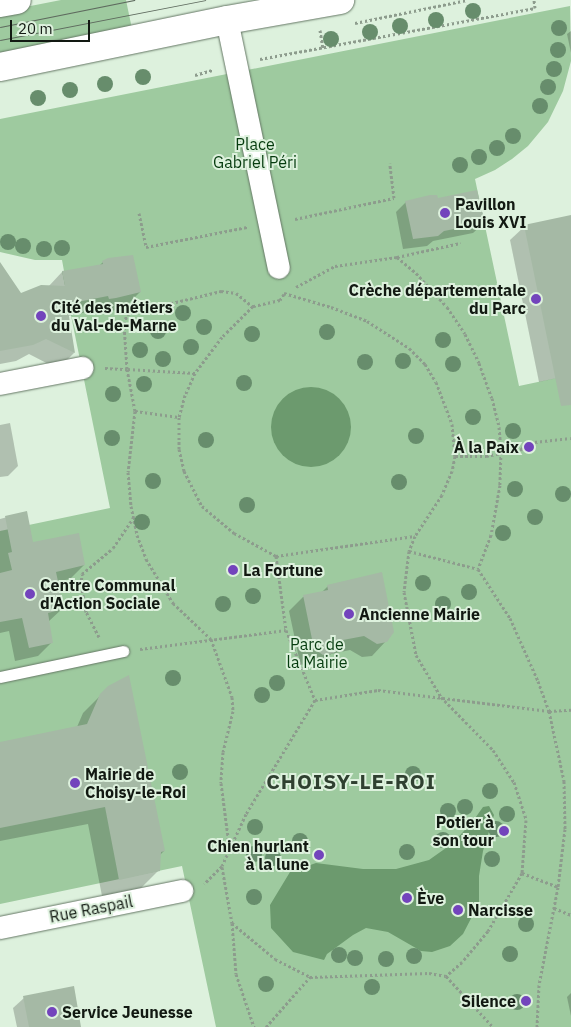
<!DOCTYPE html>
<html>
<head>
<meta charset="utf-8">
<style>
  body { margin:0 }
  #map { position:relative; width:571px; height:1027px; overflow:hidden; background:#ddf1dd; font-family:"IBM Plex Sans",sans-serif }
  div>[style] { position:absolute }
  .green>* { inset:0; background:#9eca9f }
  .water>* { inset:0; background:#6c9a6e }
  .round { border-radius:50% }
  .shadow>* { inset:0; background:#0003 }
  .building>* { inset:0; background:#a5b9a5 }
  .path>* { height:3px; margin-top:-1.5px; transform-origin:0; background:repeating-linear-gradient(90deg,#8d9c8d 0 2.5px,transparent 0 5px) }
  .roads { filter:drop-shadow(0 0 1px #657765) drop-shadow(0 0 1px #657765) }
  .service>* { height:11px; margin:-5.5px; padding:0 5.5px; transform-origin:5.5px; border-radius:5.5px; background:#fff }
  .minor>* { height:22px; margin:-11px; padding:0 11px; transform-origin:11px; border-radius:11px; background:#fff }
  .primary>* { height:28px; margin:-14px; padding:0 14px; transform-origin:14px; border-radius:14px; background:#fff }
  .tram>* { height:1px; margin:-0.5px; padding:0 0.5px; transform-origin:0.5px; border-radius:0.5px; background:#5e6a5e }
  .trees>* { width:16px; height:16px; margin:-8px; border-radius:50%; background:#678d6c }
  .dots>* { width:14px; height:14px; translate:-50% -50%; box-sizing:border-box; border:2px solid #ddf1dd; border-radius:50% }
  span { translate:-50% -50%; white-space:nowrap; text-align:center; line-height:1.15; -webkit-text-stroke:4px #ddf1dd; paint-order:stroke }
  .park-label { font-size:16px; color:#063c0f }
  .poi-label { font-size:16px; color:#121912; font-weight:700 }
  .left { translate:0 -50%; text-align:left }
  .right { translate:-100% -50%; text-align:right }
  .street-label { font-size:16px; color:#121912 }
  .district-label { font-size:21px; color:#2f4030; font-weight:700; letter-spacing:1px }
  .scale { position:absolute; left:10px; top:20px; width:80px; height:22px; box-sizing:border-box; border:2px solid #121912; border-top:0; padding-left:6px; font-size:15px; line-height:18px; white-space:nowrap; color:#121912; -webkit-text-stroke:4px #ddf1dd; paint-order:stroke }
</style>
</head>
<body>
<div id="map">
  <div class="green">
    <div style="clip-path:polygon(61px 0,126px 0,132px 29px,0 54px,0 12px)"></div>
    <div style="clip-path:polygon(570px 6px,571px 61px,563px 91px,548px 122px,528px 146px,512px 159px,495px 170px,475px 179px,519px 386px,571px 375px,571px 1027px,216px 1027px,182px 866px,0 904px,0 531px,110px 508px,62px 271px,64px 271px,62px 260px,35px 260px,0 252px,0 119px)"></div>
  </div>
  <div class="water">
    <div class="round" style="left:271px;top:387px;width:80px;height:80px"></div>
    <div style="clip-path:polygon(489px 806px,494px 815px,483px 851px,479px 876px,479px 903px,463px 934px,450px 946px,432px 952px,421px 951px,388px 932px,366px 928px,353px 935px,327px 954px,324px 960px,293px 952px,271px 928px,270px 905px,290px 872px,316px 863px,363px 869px,396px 869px,429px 860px,453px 843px,473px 821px,483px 807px)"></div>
  </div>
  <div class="shadow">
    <div style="clip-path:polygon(571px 31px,571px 53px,567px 34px)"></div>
    <div style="clip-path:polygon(437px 199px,484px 223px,473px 233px,433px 241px,427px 246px,403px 249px,396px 212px,406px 202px)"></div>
    <div style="clip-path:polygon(571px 217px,571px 375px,539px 382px,510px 240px,525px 226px)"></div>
    <div style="clip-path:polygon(103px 262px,140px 292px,124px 308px,99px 314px,93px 314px,92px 311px,68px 316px,74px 353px,58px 369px,29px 354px,16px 361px,0 364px,0 276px,21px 294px,48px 287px,62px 272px,99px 266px)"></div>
    <div style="clip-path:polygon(10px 423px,18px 466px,8px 476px,0 477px,0 425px)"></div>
    <div style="clip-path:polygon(26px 512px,32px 543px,84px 565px,70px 579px,56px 582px,62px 609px,48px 622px,52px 642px,38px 656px,15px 661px,9px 631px,0 633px,0 519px)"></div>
    <div style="clip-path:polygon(328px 586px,386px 641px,372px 656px,362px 657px,350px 650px,331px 654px,318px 667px,308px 668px,300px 663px,289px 611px,303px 597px,321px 593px)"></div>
    <div style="clip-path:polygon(109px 687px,164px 851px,160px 855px,159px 870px,141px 888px,102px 896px,88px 824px,0 841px,0 743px,77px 727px,83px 713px)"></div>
    <div style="clip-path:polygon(571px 993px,571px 1016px,567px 997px)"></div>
    <div style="clip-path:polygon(24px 998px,80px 1027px,17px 1027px,13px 1008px)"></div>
  </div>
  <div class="building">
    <div style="clip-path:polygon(477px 190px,485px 223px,444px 231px,438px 236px,413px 239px,405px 201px,430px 195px,437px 195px,438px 198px)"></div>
    <div style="clip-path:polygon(571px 215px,571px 405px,561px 406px,524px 225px)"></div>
    <div style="clip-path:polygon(133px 255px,141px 292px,116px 298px,109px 299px,108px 296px,67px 304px,75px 353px,46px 339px,33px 345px,0 351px,0 262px,21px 293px,41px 285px,65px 286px,62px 271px,103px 264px,102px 261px,108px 258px)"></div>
    <div style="clip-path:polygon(27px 511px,33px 542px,79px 533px,85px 565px,56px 572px,64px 609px,48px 613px,53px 643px,29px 648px,22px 618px,0 622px,0 573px,12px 570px,8px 553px,12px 552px,5px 516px)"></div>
    <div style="clip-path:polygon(382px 572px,394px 632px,387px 642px,377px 644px,364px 636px,343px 640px,334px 653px,323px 655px,314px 649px,303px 595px,328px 590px,327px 585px)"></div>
    <div style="clip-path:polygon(129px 675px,165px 851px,161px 852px,160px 871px,119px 880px,105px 807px,0 828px,0 742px,87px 724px,100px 694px,108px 686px)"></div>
    <div style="clip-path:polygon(74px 986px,81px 1027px,29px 1027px,23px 996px)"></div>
  </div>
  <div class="path">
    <div style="left:355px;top:23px;width:114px;rotate:-11.6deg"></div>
    <div style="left:320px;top:30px;width:19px;rotate:81deg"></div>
    <div style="left:260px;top:59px;width:280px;rotate:-10.5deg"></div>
    <div style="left:535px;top:8px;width:8px;rotate:-97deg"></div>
    <div style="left:195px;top:75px;width:19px;rotate:-16deg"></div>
    <div style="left:139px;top:213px;width:35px;rotate:78deg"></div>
    <div style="left:146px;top:247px;width:103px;rotate:-11.2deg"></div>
    <div style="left:295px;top:219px;width:101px;rotate:-12deg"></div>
    <div style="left:394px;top:198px;width:35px;rotate:-97deg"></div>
    <div style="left:397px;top:257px;width:25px;rotate:40deg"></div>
    <div style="left:416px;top:273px;width:46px;rotate:47.6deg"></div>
    <div style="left:447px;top:307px;width:32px;rotate:56deg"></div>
    <div style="left:465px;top:334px;width:32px;rotate:64deg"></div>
    <div style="left:479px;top:363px;width:37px;rotate:70deg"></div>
    <div style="left:492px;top:398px;width:30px;rotate:76deg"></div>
    <div style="left:499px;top:427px;width:25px;rotate:85deg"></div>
    <div style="left:501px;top:452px;width:33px;rotate:92deg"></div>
    <div style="left:500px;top:485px;width:51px;rotate:100.2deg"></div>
    <div style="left:491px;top:535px;width:36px;rotate:111deg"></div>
    <div style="left:296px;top:287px;width:44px;rotate:-28.3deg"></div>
    <div style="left:335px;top:266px;width:63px;rotate:-8.3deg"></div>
    <div style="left:397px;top:257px;width:65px;rotate:-12.5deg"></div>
    <div style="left:284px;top:293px;width:49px;rotate:16.6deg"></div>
    <div style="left:331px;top:307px;width:39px;rotate:21deg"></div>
    <div style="left:367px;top:321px;width:50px;rotate:32.7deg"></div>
    <div style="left:409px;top:348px;width:23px;rotate:45deg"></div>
    <div style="left:425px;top:364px;width:21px;rotate:59deg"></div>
    <div style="left:436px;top:382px;width:45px;rotate:69.1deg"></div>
    <div style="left:452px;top:424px;width:32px;rotate:85deg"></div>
    <div style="left:455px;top:456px;width:15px;rotate:101deg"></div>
    <div style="left:452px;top:471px;width:26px;rotate:113deg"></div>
    <div style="left:442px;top:495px;width:49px;rotate:123.4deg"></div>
    <div style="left:415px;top:536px;width:16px;rotate:112deg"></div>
    <div style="left:409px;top:551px;width:41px;rotate:97deg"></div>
    <div style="left:404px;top:592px;width:64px;rotate:79.2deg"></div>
    <div style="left:416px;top:655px;width:49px;rotate:59.2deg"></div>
    <div style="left:441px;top:697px;width:74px;rotate:45.5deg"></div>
    <div style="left:493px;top:750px;width:38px;rotate:57deg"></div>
    <div style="left:514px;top:782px;width:40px;rotate:72deg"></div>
    <div style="left:526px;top:820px;width:53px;rotate:94.3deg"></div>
    <div style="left:522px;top:873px;width:67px;rotate:120.4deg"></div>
    <div style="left:488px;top:931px;width:40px;rotate:130deg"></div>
    <div style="left:462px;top:962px;width:21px;rotate:139deg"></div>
    <div style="left:284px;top:294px;width:7px;rotate:124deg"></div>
    <div style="left:280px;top:300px;width:28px;rotate:167deg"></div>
    <div style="left:253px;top:306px;width:44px;rotate:135deg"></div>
    <div style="left:222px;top:337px;width:45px;rotate:126.9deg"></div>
    <div style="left:195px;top:373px;width:24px;rotate:114deg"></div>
    <div style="left:185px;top:395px;width:23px;rotate:105deg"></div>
    <div style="left:179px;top:417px;width:32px;rotate:90deg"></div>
    <div style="left:179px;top:449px;width:23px;rotate:77deg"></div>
    <div style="left:184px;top:471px;width:39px;rotate:63deg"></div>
    <div style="left:202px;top:506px;width:42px;rotate:40.2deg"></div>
    <div style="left:234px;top:533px;width:48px;rotate:28.7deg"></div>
    <div style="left:276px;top:556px;width:75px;rotate:82.3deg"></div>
    <div style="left:105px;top:368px;width:22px;rotate:3deg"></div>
    <div style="left:127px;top:369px;width:43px;rotate:79.2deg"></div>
    <div style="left:135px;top:411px;width:44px;rotate:7.8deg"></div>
    <div style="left:195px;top:373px;width:68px;rotate:-176.6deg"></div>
    <div style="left:127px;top:369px;width:45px;rotate:-93.8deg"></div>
    <div style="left:124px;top:324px;width:10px;rotate:-73deg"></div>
    <div style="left:127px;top:314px;width:97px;rotate:-13.7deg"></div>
    <div style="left:221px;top:291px;width:15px;rotate:8deg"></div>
    <div style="left:236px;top:293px;width:21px;rotate:39deg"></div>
    <div style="left:135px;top:411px;width:61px;rotate:96.5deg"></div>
    <div style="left:128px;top:472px;width:34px;rotate:85deg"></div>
    <div style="left:131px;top:506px;width:30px;rotate:78deg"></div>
    <div style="left:137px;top:535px;width:26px;rotate:69deg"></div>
    <div style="left:146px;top:559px;width:52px;rotate:58.5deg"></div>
    <div style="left:173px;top:603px;width:52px;rotate:43.5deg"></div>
    <div style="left:211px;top:639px;width:62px;rotate:70.1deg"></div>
    <div style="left:232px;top:697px;width:14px;rotate:86deg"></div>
    <div style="left:233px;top:711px;width:42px;rotate:103.7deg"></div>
    <div style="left:223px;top:752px;width:31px;rotate:94deg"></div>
    <div style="left:221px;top:783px;width:63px;rotate:82.6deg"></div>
    <div style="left:455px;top:456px;width:31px"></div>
    <div style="left:486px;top:456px;width:37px;rotate:-11deg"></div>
    <div style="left:522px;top:449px;width:7px;rotate:-63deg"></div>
    <div style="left:525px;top:443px;width:46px;rotate:-6.2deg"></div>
    <div style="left:409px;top:551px;width:71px;rotate:14.6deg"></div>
    <div style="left:478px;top:569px;width:59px;rotate:56.9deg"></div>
    <div style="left:510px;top:618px;width:69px;rotate:66deg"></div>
    <div style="left:538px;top:681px;width:32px;rotate:70deg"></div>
    <div style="left:549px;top:711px;width:72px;rotate:77.9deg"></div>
    <div style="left:564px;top:781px;width:48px;rotate:88.8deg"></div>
    <div style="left:565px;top:829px;width:58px;rotate:96.9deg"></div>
    <div style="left:558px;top:887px;width:100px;rotate:101deg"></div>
    <div style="left:539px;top:985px;width:42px;rotate:92.7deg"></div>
    <div style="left:276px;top:556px;width:140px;rotate:-8.2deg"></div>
    <div style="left:99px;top:637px;width:28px;rotate:-117deg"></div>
    <div style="left:86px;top:612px;width:27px;rotate:-100deg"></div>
    <div style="left:81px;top:585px;width:11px;rotate:-85deg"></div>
    <div style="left:82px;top:574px;width:40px;rotate:-40deg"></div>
    <div style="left:113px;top:548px;width:36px;rotate:-56deg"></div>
    <div style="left:140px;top:649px;width:147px;rotate:-7.4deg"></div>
    <div style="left:286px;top:630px;width:76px;rotate:67.5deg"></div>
    <div style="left:315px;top:700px;width:133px;rotate:121.2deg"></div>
    <div style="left:246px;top:814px;width:57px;rotate:114.8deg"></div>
    <div style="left:222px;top:866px;width:25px;rotate:135deg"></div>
    <div style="left:315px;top:700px;width:64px;rotate:-9deg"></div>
    <div style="left:378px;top:690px;width:172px;rotate:7deg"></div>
    <div style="left:549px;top:711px;width:22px;rotate:-3deg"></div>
    <div style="left:222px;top:867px;width:57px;rotate:79.9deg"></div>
    <div style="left:232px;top:923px;width:51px;rotate:85.5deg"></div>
    <div style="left:236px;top:974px;width:56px;rotate:71.2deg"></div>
    <div style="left:522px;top:873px;width:39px;rotate:21deg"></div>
    <div style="left:554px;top:908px;width:18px;rotate:22deg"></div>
    <div style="left:232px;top:923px;width:56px;rotate:39.9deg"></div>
    <div style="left:275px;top:959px;width:39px;rotate:27deg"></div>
    <div style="left:310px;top:977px;width:119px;rotate:-1.9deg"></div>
    <div style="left:429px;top:973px;width:17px;rotate:10deg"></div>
    <div style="left:446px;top:976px;width:69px;rotate:47.3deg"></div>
    <div style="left:266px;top:1027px;width:67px;rotate:-48.7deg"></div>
  </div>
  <div class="roads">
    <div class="service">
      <div style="left:0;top:677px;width:126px;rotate:-11.9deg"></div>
    </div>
    <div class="minor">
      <div style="left:227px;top:20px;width:253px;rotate:78.2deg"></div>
      <div style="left:0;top:384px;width:84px;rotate:-11deg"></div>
      <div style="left:0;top:928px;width:186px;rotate:-11.5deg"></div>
    </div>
    <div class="primary">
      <div style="left:0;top:3px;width:17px;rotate:-10deg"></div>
      <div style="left:0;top:67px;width:232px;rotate:-11.7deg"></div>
      <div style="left:227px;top:20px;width:115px;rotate:-10deg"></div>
    </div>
  </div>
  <div class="tram">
    <div style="left:0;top:27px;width:137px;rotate:-11.4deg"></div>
    <div style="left:0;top:40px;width:209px;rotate:-11deg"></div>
  </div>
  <div class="trees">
    <div style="left:473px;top:11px"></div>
    <div style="left:436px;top:20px"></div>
    <div style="left:400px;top:26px"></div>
    <div style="left:559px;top:28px"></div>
    <div style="left:370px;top:32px"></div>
    <div style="left:331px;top:39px"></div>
    <div style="left:558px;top:50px"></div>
    <div style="left:554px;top:69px"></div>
    <div style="left:143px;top:77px"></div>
    <div style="left:105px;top:84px"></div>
    <div style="left:548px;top:87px"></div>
    <div style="left:70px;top:90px"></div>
    <div style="left:38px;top:98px"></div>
    <div style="left:540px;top:106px"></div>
    <div style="left:513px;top:136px"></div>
    <div style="left:497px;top:148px"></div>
    <div style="left:479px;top:157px"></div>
    <div style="left:460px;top:165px"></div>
    <div style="left:8px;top:242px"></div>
    <div style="left:23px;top:246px"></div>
    <div style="left:62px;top:248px"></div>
    <div style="left:44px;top:249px"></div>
    <div style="left:183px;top:313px"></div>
    <div style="left:204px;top:327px"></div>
    <div style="left:158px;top:331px"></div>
    <div style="left:327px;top:332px"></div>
    <div style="left:252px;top:334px"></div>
    <div style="left:443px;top:340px"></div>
    <div style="left:191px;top:347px"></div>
    <div style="left:140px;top:350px"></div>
    <div style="left:163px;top:359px"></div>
    <div style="left:403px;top:361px"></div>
    <div style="left:365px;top:362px"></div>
    <div style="left:453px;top:364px"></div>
    <div style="left:244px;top:383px"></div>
    <div style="left:144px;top:384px"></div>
    <div style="left:113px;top:394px"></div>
    <div style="left:473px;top:417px"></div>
    <div style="left:513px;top:431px"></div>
    <div style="left:416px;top:436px"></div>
    <div style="left:112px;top:438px"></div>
    <div style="left:206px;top:440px"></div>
    <div style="left:153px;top:481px"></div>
    <div style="left:399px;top:482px"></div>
    <div style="left:515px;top:489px"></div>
    <div style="left:563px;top:494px"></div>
    <div style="left:247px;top:505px"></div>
    <div style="left:535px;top:517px"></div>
    <div style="left:142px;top:522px"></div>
    <div style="left:503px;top:533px"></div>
    <div style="left:423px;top:583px"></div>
    <div style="left:469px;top:592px"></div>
    <div style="left:253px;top:596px"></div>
    <div style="left:223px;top:604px"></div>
    <div style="left:443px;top:604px"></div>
    <div style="left:173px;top:678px"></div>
    <div style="left:277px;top:683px"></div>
    <div style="left:262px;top:695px"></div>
    <div style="left:180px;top:772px"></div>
    <div style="left:413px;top:774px"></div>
    <div style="left:490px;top:791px"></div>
    <div style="left:465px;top:807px"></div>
    <div style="left:448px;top:811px"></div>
    <div style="left:507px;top:814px"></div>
    <div style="left:255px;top:827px"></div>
    <div style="left:496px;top:829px"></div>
    <div style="left:443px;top:840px"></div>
    <div style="left:300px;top:841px"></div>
    <div style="left:407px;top:852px"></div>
    <div style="left:254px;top:854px"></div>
    <div style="left:273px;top:858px"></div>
    <div style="left:492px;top:859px"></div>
    <div style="left:254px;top:897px"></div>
    <div style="left:526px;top:924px"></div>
    <div style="left:510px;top:954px"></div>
    <div style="left:339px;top:955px"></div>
    <div style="left:414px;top:956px"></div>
    <div style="left:355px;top:958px"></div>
    <div style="left:386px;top:959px"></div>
    <div style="left:266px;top:984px"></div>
    <div style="left:372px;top:987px"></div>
    <div style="left:517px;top:1002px"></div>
  </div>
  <div class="dots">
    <div style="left:445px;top:213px;background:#7344bc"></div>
    <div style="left:536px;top:299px;background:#7344bc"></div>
    <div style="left:41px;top:316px;background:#7344bc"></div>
    <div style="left:529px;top:447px;background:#7344bc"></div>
    <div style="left:233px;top:570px;background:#7344bc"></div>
    <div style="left:30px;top:594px;background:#7344bc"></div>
    <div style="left:349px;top:614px;background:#7344bc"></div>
    <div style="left:75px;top:783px;background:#7344bc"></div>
    <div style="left:504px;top:831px;background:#7344bc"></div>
    <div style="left:319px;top:855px;background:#7344bc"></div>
    <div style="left:407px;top:898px;background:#7344bc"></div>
    <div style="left:458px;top:910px;background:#7344bc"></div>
    <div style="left:526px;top:1001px;background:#7344bc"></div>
    <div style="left:52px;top:1012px;background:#7344bc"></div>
  </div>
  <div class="park-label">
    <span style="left:255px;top:153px">Place<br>Gabriel Péri</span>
    <span style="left:317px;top:653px">Parc de<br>la Mairie</span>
  </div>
  <div class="poi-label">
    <span class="left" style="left:455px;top:213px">Pavillon<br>Louis XVI</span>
    <span class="right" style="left:526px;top:299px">Crèche départementale<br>du Parc</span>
    <span class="left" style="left:51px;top:316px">Cité des métiers<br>du Val-de-Marne</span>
    <span class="right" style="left:519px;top:447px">À la Paix</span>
    <span class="left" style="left:243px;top:570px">La Fortune</span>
    <span class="left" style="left:40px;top:594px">Centre Communal<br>d'Action Sociale</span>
    <span class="left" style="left:359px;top:614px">Ancienne Mairie</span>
    <span class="left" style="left:85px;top:783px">Mairie de<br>Choisy-le-Roi</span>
    <span class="right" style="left:494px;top:831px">Potier à<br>son tour</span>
    <span class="right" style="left:309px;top:855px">Chien hurlant<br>à la lune</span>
    <span class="left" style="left:417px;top:898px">Ève</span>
    <span class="left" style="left:468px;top:910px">Narcisse</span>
    <span class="right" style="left:516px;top:1001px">Silence</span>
    <span class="left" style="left:62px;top:1012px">Service Jeunesse</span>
  </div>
  <div class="street-label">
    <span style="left:91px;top:909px;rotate:-11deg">Rue Raspail</span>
  </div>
  <div class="district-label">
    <span style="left:351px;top:781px">CHOISY-LE-ROI</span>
  </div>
  <div class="scale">20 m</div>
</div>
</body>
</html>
